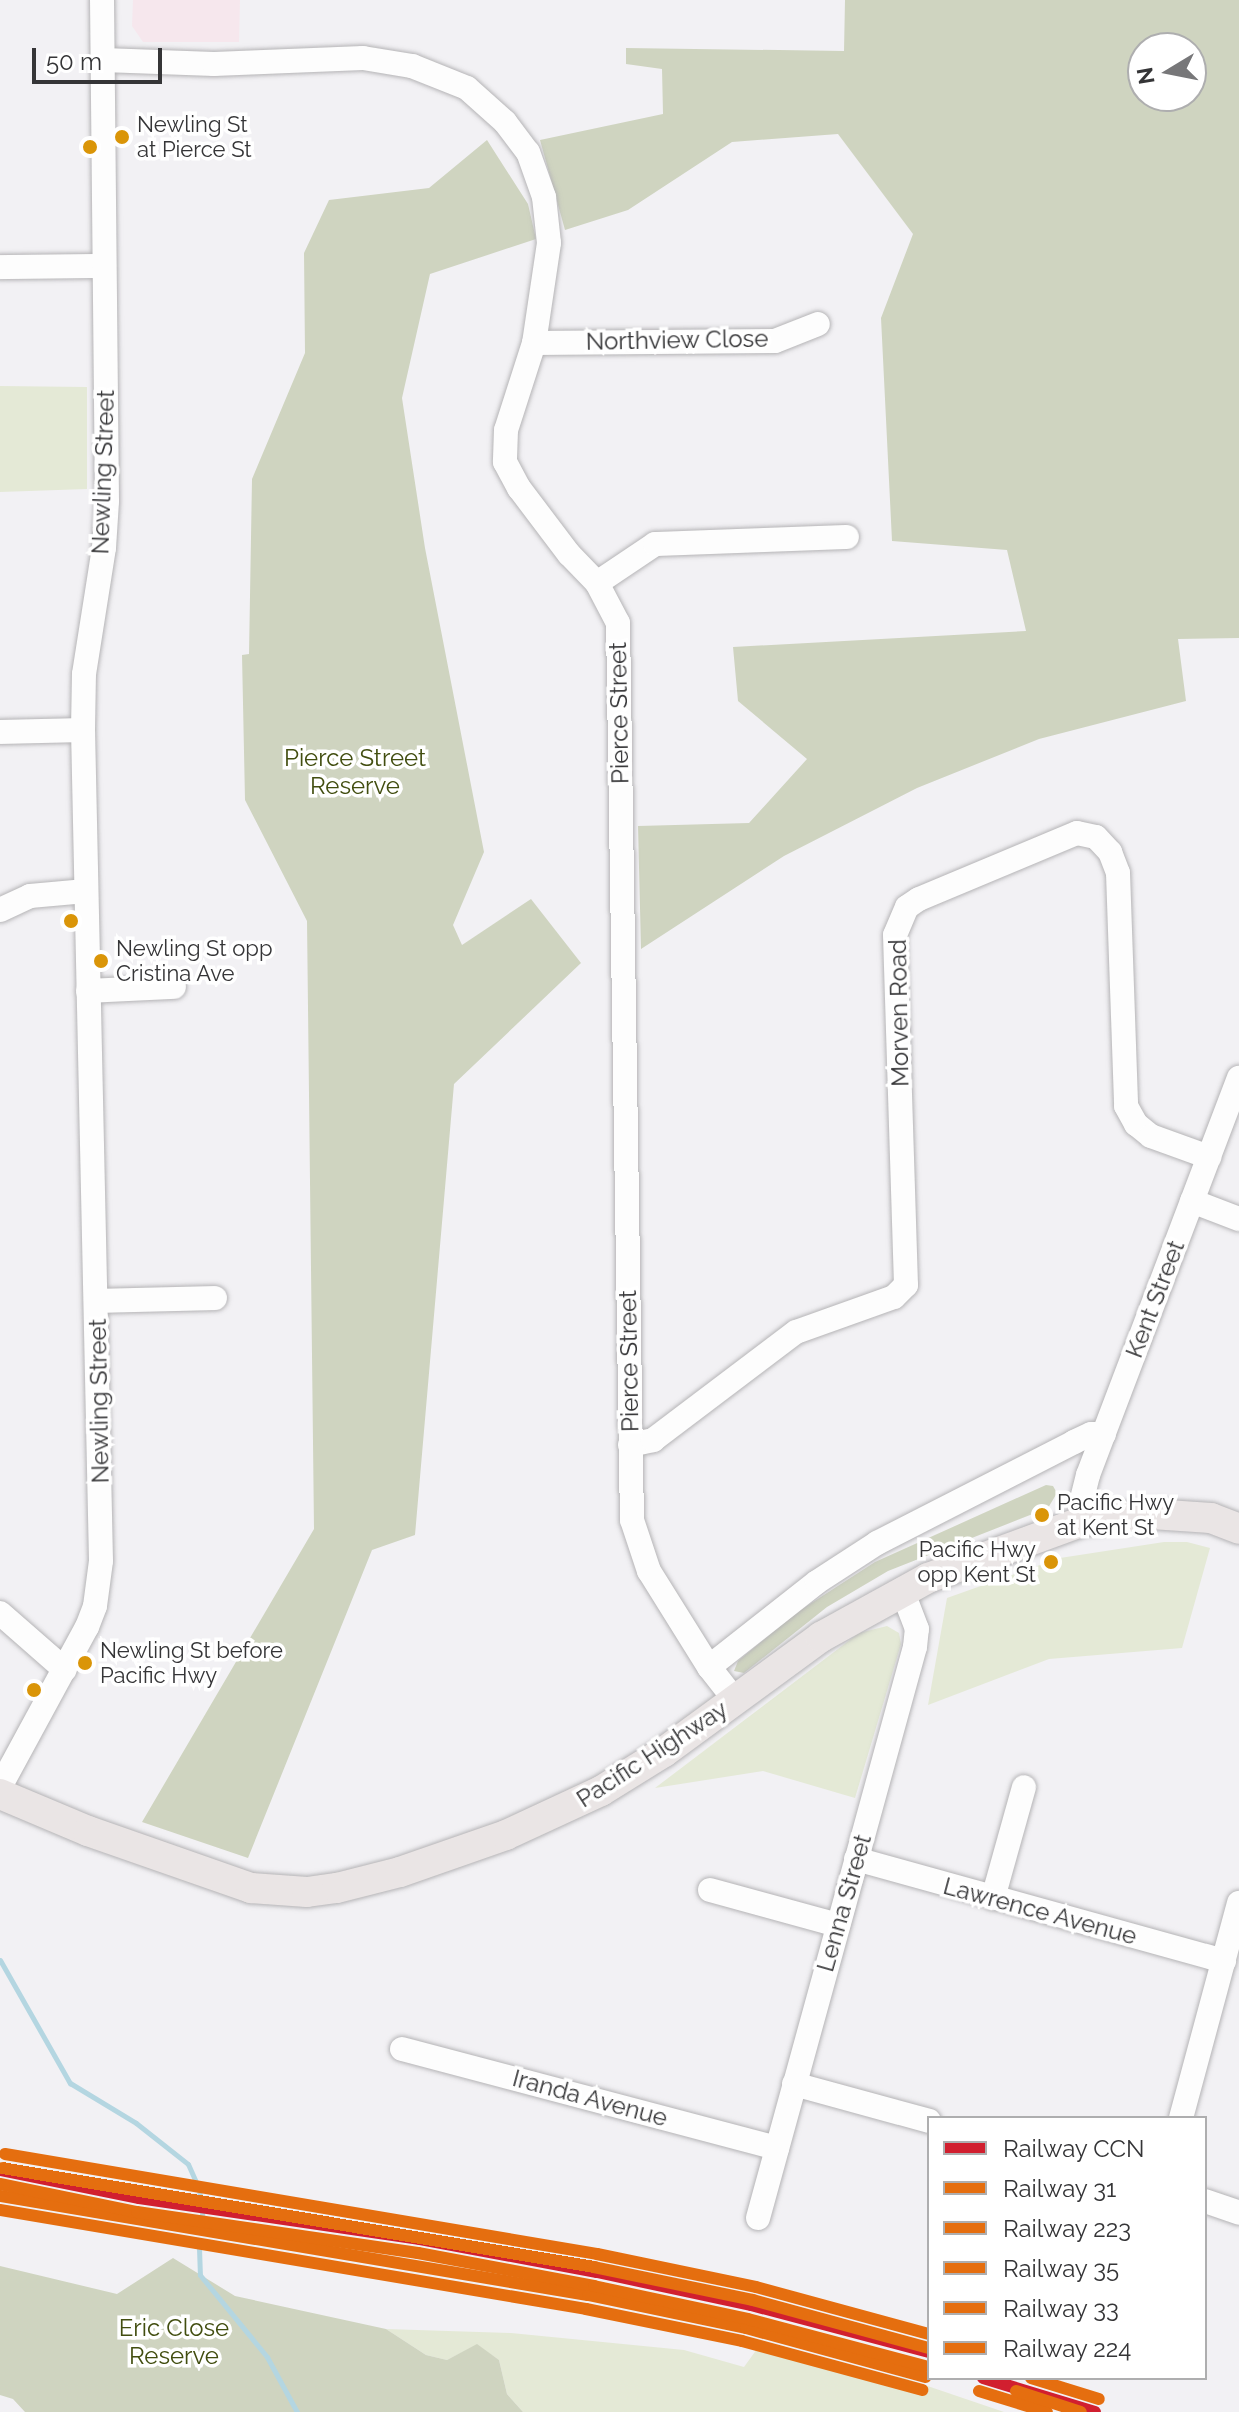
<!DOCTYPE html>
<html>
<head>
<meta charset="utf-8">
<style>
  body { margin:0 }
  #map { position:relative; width:1239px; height:2412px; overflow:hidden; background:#f2f1f4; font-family:Raleway,sans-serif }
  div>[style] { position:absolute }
  .education>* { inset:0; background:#f6e7ed }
  .green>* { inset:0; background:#e4e9d6 }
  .forest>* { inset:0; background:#cfd4c0 }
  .stream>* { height:5px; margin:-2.5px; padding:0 2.5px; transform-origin:2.5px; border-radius:2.5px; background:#b4d6e1 }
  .roads { filter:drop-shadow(0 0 2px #b5b4b6) drop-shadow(0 0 2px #b5b4b6) }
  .minor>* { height:24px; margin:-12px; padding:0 12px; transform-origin:12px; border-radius:12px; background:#fdfdfd }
  .major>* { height:30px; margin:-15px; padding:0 15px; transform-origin:15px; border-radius:15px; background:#eae5e5 }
  .rail-1>* { height:12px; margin:-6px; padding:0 6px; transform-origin:6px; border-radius:6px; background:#d11f2f }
  .rail-2>* { height:12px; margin:-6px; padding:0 6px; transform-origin:6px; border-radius:6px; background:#e56e0f }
  .rail-3>* { height:12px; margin:-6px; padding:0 6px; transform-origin:6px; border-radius:6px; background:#e56e0f }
  .rail-4>* { height:12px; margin:-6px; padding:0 6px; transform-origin:6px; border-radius:6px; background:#e56e0f }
  .rail-5>* { height:12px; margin:-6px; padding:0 6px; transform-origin:6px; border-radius:6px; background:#e56e0f }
  .rail-6>* { height:12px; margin:-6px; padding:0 6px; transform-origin:6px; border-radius:6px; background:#e56e0f }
  .dots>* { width:22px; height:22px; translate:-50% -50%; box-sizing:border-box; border:4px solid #fff; border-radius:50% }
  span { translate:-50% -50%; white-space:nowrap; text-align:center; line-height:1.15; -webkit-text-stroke:7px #fff; paint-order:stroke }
  .bus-label { font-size:22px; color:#353537 }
  .left { translate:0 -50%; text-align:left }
  .right { translate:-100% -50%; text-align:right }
  .street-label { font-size:24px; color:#353537 }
  .park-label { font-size:24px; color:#424e10 }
  .legend { position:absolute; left:927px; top:2116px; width:280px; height:264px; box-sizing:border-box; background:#fff; border:2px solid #aeaeaf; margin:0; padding:10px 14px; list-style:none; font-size:24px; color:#353537 }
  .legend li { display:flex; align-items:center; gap:16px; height:40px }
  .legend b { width:40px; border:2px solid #aeaeaf }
  .north { position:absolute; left:1127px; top:32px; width:80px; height:80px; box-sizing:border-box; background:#fff; border:2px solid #aeaeaf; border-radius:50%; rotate:260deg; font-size:22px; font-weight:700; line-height:32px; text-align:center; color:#353537 }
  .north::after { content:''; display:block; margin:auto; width:28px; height:36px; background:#777779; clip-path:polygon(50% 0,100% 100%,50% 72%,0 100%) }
  .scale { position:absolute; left:32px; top:48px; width:130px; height:36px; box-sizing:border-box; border:4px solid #353537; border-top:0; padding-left:10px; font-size:24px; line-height:28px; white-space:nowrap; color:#353537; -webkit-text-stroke:6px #fff; paint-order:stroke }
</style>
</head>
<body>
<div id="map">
  <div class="education">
    <div style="clip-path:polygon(133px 0,240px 0,239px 42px,143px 42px,132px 26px)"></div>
  </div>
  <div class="green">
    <div style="clip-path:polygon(0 386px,87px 387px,87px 489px,0 492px)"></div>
    <div style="clip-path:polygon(1164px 1542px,1187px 1542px,1210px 1548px,1182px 1648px,1049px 1659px,928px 1705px,947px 1598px,1060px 1558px)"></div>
    <div style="clip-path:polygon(887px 1626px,899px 1633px,901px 1644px,855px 1798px,763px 1771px,655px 1788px,859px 1633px)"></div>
    <div style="clip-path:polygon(386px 2329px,511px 2333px,684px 2350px,744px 2367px,757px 2349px,904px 2378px,1004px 2412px,523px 2412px,507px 2394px,499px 2360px,477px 2345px,447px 2360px,426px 2355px)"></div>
  </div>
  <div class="forest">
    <div style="clip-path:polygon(evenodd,845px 0,1239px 0,1239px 638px,1178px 639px,1186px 701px,1039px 739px,917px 788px,784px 856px,641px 949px,638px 826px,749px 823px,807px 759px,738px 701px,733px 647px,1026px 631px,1007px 550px,892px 541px,881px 318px,913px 234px,838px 134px,732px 142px,628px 210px,565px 230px,540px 140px,663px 114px,662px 69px,626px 64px,626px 48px,844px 51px,845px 0,1143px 48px,1191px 48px,1191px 96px,1143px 96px,1143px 48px)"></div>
    <div style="clip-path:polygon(487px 140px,528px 204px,536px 239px,430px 274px,402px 398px,425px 548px,484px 852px,453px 925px,462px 945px,531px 899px,581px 963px,454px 1084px,415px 1535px,372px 1550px,248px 1858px,142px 1822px,314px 1529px,307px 921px,245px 800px,242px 655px,249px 654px,252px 479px,305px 353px,304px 253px,329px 200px,429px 188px)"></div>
    <div style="clip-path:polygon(1046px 1485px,1053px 1486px,1057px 1493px,1048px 1508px,888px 1571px,827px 1607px,744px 1673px,734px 1671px,738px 1661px,796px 1613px,875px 1562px)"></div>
    <div style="clip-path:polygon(173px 2258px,235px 2296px,386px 2329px,426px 2355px,447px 2360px,477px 2344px,499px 2360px,507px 2394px,523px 2412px,25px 2412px,13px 2399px,0 2395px,0 2266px,117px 2294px)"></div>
  </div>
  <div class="stream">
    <div style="left:0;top:1960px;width:142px;rotate:60.4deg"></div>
    <div style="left:70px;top:2083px;width:77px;rotate:31.2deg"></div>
    <div style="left:136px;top:2123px;width:66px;rotate:38.3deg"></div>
    <div style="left:188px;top:2164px;width:27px;rotate:66deg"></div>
    <div style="left:199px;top:2189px;width:38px;rotate:83deg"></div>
    <div style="left:199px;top:2248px;width:27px;rotate:88deg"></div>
    <div style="left:200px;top:2275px;width:106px;rotate:50.7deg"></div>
    <div style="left:267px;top:2357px;width:63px;rotate:61.4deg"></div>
  </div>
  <div class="roads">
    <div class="minor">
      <div style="left:103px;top:60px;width:111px;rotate:2.1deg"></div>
      <div style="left:214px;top:64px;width:149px;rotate:-2.3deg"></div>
      <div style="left:363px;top:58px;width:50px;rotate:9.3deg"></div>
      <div style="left:412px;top:66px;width:59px;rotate:21.8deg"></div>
      <div style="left:467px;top:88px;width:51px;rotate:41.8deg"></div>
      <div style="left:505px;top:122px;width:38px;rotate:53deg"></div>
      <div style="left:528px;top:152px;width:48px;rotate:70.4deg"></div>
      <div style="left:544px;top:197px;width:46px;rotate:83.8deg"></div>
      <div style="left:549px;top:243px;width:101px;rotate:98.5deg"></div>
      <div style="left:534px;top:343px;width:91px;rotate:107.8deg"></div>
      <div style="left:506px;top:430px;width:32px;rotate:92deg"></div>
      <div style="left:505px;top:462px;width:30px;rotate:62deg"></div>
      <div style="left:519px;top:488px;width:83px;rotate:52.9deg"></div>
      <div style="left:569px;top:554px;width:40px;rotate:46deg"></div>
      <div style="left:597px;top:583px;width:45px;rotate:62.3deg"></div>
      <div style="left:618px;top:623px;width:897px;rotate:89.11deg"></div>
      <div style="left:632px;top:1520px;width:54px;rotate:71.6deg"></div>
      <div style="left:649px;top:1571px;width:113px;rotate:58deg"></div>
      <div style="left:709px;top:1667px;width:42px;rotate:51.8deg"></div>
      <div style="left:0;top:267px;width:104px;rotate:-0.6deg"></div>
      <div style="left:534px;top:343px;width:241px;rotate:-0.5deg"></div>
      <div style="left:775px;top:341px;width:46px;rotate:-21.6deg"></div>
      <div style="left:597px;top:583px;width:70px;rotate:-33.9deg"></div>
      <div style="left:655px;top:544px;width:192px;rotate:-2.1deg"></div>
      <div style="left:0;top:732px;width:83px;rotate:-1.4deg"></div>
      <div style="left:0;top:910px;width:33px;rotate:-25deg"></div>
      <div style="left:30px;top:896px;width:56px;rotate:-5.1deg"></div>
      <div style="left:88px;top:991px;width:86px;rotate:-2.7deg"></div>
      <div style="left:1192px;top:1201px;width:50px;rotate:21deg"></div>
      <div style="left:96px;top:1301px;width:119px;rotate:-1.4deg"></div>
      <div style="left:630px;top:1445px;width:24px;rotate:-12deg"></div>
      <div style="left:653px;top:1440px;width:179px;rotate:-37.1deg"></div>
      <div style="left:796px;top:1332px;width:104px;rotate:-19.7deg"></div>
      <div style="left:894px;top:1297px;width:17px;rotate:-45deg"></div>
      <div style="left:906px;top:1285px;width:350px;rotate:-91.8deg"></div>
      <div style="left:895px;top:935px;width:30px;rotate:-67deg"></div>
      <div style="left:907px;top:907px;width:14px;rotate:-34deg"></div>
      <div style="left:919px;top:899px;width:171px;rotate:-22.7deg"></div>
      <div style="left:1077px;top:833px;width:19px;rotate:12deg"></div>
      <div style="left:1096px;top:837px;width:21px;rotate:47deg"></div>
      <div style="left:1110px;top:852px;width:22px;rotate:69deg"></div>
      <div style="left:1118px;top:873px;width:233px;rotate:88deg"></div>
      <div style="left:1126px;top:1106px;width:21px;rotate:61deg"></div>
      <div style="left:1136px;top:1124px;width:19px;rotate:39deg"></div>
      <div style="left:1151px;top:1136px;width:62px;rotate:19.9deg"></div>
      <div style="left:1084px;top:1521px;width:22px;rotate:-95deg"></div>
      <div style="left:1082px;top:1499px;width:25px;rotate:-76deg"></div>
      <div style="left:1088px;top:1475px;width:425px;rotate:-69.2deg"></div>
      <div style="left:0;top:1613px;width:86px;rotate:41.2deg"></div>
      <div style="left:709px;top:1667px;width:137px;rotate:-38.2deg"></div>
      <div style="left:817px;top:1582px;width:72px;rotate:-33deg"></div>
      <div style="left:877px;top:1543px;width:221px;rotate:-27.1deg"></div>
      <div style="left:1074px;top:1442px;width:19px;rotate:-25deg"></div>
      <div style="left:1091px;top:1434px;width:13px"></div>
      <div style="left:0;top:1787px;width:182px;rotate:-61.5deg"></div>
      <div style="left:87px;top:1627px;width:22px;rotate:-69deg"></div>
      <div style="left:95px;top:1606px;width:45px;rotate:-82.4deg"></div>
      <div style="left:101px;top:1561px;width:831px;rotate:-91.24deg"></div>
      <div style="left:83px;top:730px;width:56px;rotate:-89deg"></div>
      <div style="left:84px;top:674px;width:128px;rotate:-81deg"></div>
      <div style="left:104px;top:548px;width:47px;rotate:-86.3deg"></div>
      <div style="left:107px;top:501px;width:501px;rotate:-90.57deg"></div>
      <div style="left:856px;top:1859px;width:382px;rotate:15.5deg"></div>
      <div style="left:710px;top:1890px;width:133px;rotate:15.3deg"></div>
      <div style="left:993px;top:1898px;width:115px;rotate:-74.4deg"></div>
      <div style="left:402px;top:2049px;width:388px;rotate:14.8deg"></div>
      <div style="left:794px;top:2084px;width:140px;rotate:15.3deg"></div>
      <div style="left:1181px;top:2118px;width:223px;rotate:-74.9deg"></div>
      <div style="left:1205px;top:2201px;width:36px;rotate:19deg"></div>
      <div style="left:758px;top:2218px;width:592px;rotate:-74.63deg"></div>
      <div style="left:915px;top:1647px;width:18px;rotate:-84deg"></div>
      <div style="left:917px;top:1629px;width:42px;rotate:-111deg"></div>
    </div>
    <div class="major">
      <div style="left:0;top:1794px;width:95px;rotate:22.8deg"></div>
      <div style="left:88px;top:1831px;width:173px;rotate:19.3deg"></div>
      <div style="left:251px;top:1888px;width:56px;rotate:4.1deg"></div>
      <div style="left:307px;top:1892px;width:30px;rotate:-8deg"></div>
      <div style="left:337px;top:1888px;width:65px;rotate:-14.3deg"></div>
      <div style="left:400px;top:1872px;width:112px;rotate:-19.2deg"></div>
      <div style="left:506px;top:1835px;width:105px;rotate:-24.9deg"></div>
      <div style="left:601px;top:1791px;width:74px;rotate:-31.8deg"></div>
      <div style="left:664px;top:1752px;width:195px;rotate:-36.2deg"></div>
      <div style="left:821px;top:1637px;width:122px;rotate:-28.9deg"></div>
      <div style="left:928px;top:1578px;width:166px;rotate:-20.1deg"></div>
      <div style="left:1084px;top:1521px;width:68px;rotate:-5.9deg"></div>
      <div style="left:1152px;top:1514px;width:59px;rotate:3.9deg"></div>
      <div style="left:1211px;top:1518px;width:30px;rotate:21deg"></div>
    </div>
  </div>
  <div class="rail-1">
    <div style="left:0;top:2170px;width:142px;rotate:11.4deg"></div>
    <div style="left:139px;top:2198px;width:284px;rotate:8.3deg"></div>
    <div style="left:420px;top:2239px;width:180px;rotate:10.6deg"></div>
    <div style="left:597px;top:2272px;width:157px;rotate:12.1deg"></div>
    <div style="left:751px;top:2305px;width:184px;rotate:14.8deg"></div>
    <div style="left:983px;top:2378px;width:117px;rotate:16.9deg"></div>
  </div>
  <div class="rail-2">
    <div style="left:0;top:2196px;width:596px;rotate:9.56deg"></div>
    <div style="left:588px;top:2295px;width:161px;rotate:11.8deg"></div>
    <div style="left:746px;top:2328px;width:186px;rotate:15.3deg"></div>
    <div style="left:979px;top:2391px;width:71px;rotate:17.2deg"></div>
  </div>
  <div class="rail-3">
    <div style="left:2px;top:2168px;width:600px;rotate:9.49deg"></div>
    <div style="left:594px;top:2267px;width:162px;rotate:11.7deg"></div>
    <div style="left:753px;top:2300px;width:182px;rotate:15.3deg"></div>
    <div style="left:1031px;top:2378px;width:71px;rotate:17.2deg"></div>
  </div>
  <div class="rail-4">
    <div style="left:0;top:2210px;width:594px;rotate:9.59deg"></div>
    <div style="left:586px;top:2309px;width:159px;rotate:11.6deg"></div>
    <div style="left:742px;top:2341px;width:187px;rotate:15.2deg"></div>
  </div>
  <div class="rail-5">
    <div style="left:5px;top:2154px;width:600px;rotate:9.59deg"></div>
    <div style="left:597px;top:2254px;width:162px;rotate:11.7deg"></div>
    <div style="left:756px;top:2287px;width:179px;rotate:15.2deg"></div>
  </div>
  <div class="rail-6">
    <div style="left:0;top:2184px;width:140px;rotate:11.6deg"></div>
    <div style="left:137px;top:2212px;width:284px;rotate:8.3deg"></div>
    <div style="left:418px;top:2253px;width:179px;rotate:10.6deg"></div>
    <div style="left:594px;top:2286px;width:157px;rotate:12.1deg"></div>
    <div style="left:748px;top:2319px;width:183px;rotate:14.9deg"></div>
    <div style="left:1016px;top:2391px;width:68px;rotate:17.9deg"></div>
  </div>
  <div class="dots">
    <div style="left:122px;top:137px;background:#da9508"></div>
    <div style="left:90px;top:147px;background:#da9508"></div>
    <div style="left:71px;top:921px;background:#da9508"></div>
    <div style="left:101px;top:961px;background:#da9508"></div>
    <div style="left:1042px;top:1515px;background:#da9508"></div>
    <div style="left:1051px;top:1562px;background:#da9508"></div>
    <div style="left:85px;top:1663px;background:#da9508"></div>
    <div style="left:34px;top:1690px;background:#da9508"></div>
  </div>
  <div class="bus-label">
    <span class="left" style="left:137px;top:137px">Newling St<br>at Pierce St</span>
    <span class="left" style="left:116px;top:961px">Newling St opp<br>Cristina Ave</span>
    <span class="left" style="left:1057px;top:1515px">Pacific Hwy<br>at Kent St</span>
    <span class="right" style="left:1036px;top:1562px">Pacific Hwy<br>opp Kent St</span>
    <span class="left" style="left:100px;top:1663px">Newling St before<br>Pacific Hwy</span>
  </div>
  <div class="street-label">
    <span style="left:677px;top:340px;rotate:-1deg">Northview Close</span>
    <span style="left:103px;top:472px;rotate:-88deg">Newling Street</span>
    <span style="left:619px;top:713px;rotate:-91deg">Pierce Street</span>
    <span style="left:899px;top:1013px;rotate:-91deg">Morven Road</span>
    <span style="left:1155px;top:1299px;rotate:-69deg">Kent Street</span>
    <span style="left:629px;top:1361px;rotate:-91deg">Pierce Street</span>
    <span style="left:99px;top:1401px;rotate:-91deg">Newling Street</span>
    <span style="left:652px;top:1754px;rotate:-33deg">Pacific Highway</span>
    <span style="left:844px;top:1903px;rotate:-74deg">Lenna Street</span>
    <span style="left:1040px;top:1911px;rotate:15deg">Lawrence Avenue</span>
    <span style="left:590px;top:2098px;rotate:15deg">Iranda Avenue</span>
  </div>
  <div class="park-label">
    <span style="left:355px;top:772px">Pierce Street<br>Reserve</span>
    <span style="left:174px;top:2342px">Eric Close<br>Reserve</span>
  </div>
  <ul class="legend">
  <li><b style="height:10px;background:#d11f2f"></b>Railway CCN</li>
  <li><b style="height:10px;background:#e56e0f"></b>Railway 31</li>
  <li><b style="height:10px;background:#e56e0f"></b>Railway 223</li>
  <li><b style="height:10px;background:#e56e0f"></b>Railway 35</li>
  <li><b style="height:10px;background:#e56e0f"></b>Railway 33</li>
  <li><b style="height:10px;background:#e56e0f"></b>Railway 224</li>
  </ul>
  <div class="north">N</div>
  <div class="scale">50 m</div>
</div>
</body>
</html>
